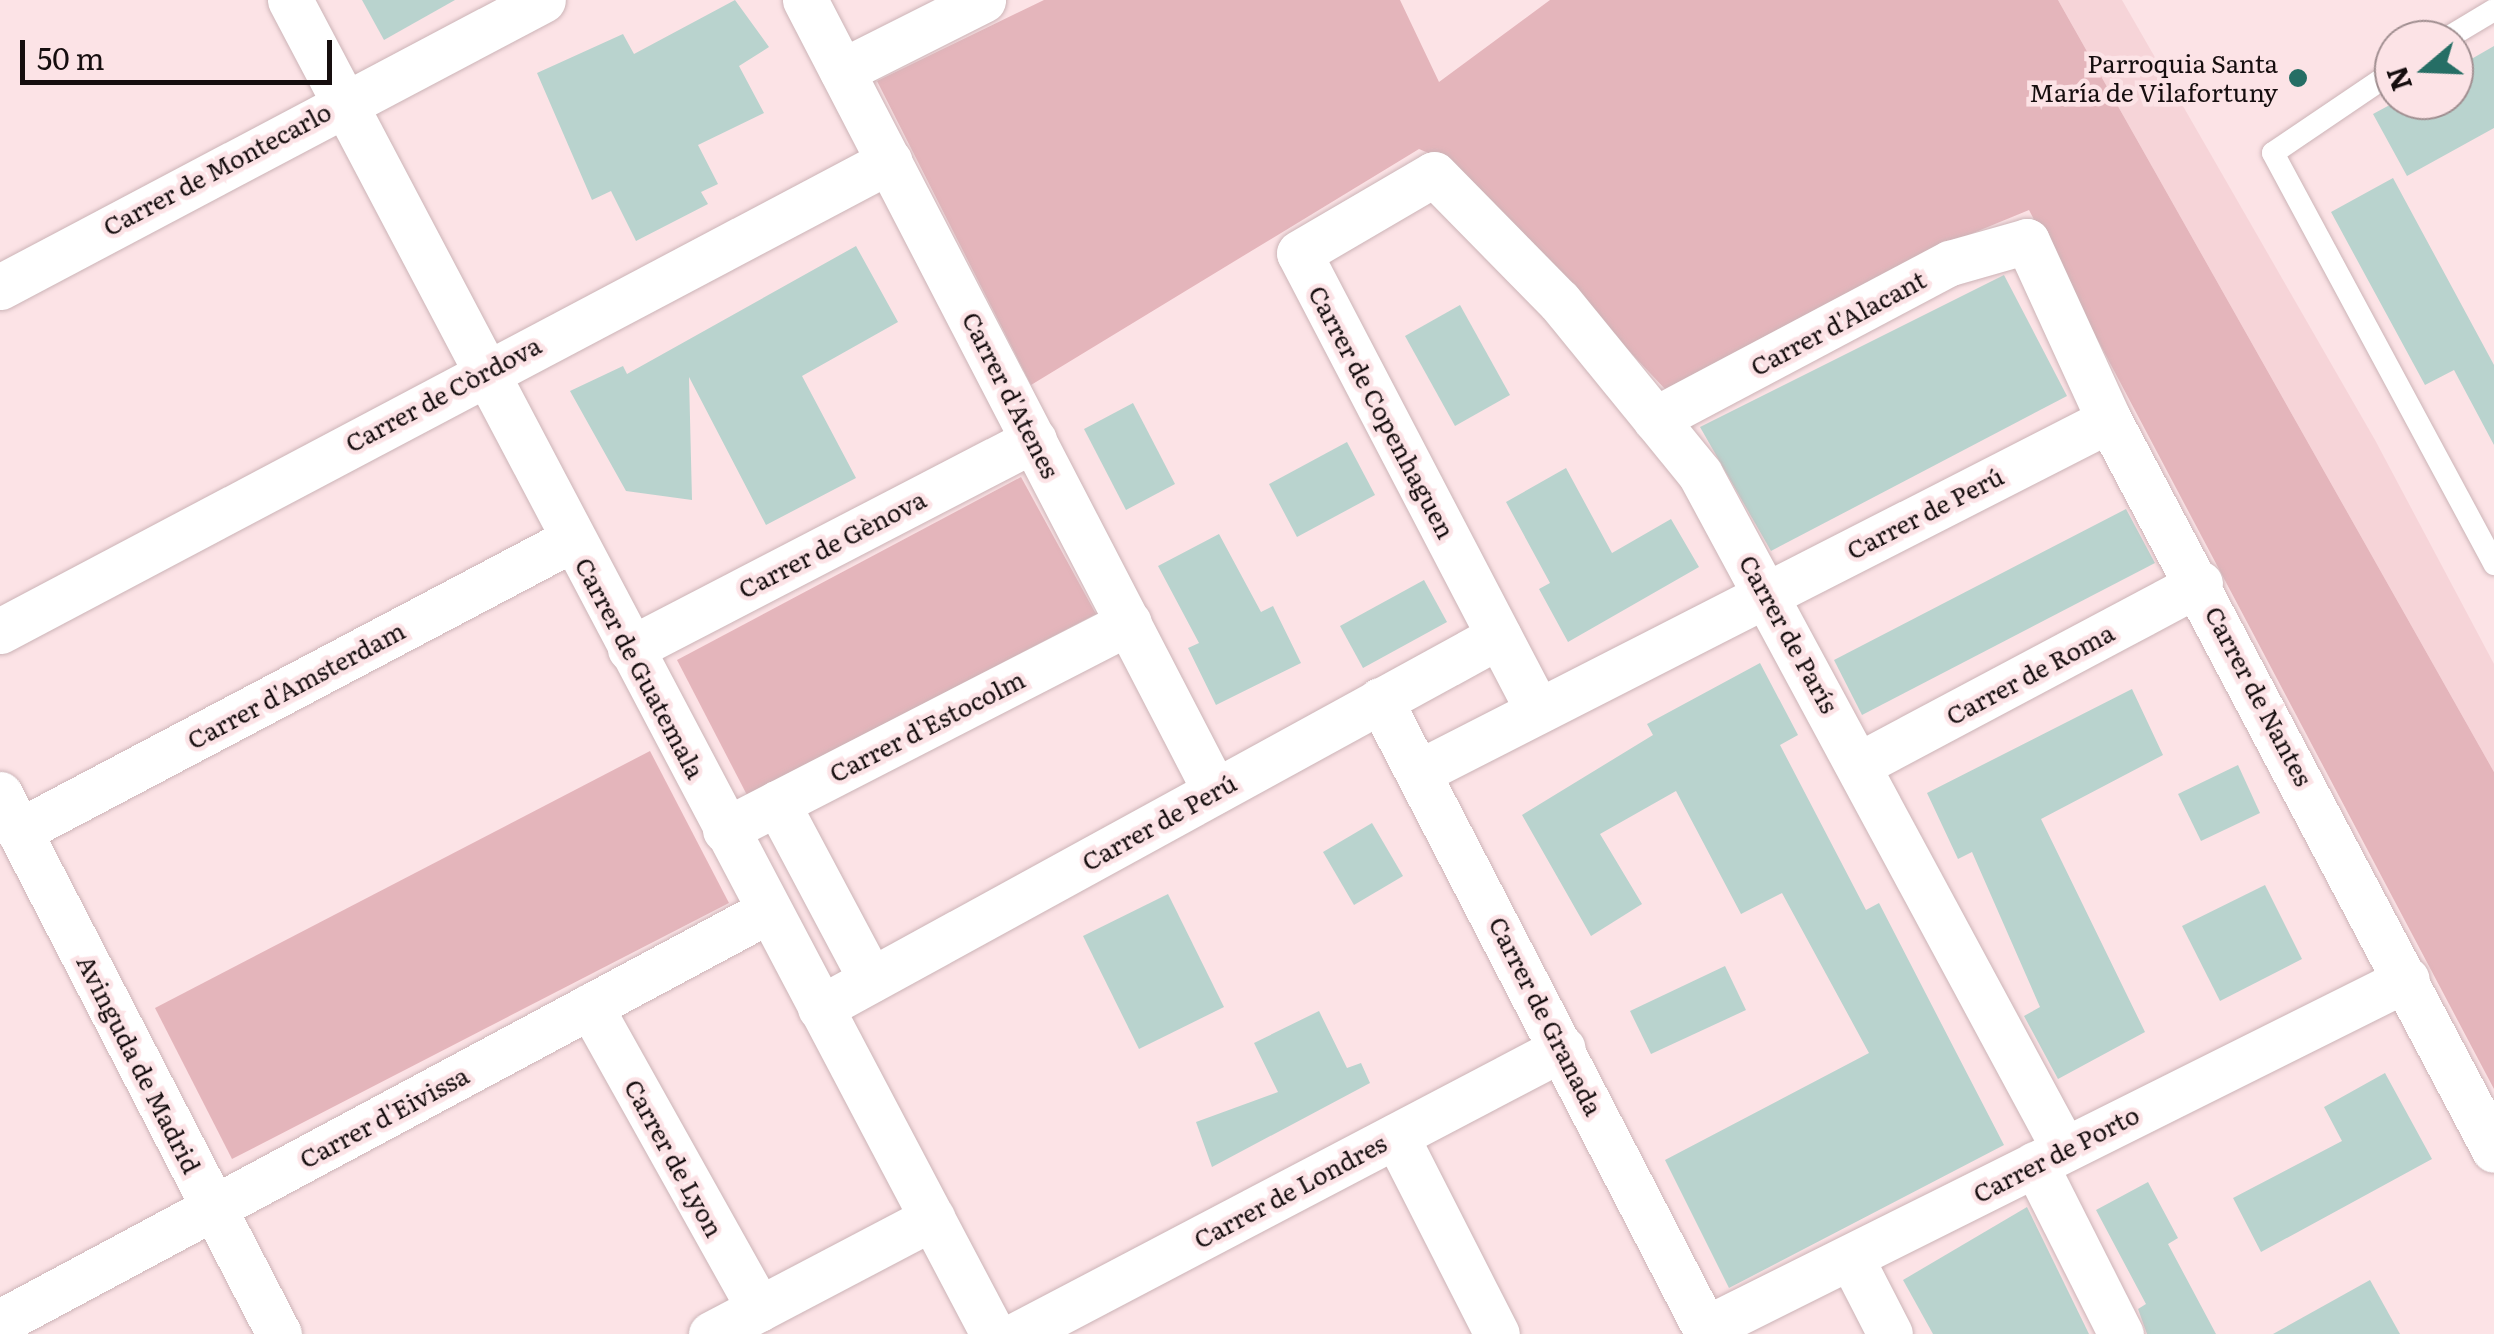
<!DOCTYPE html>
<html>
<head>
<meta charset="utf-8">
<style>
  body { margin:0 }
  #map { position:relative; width:2494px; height:1334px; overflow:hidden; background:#fce3e6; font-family:Literata,serif }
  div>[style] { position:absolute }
  .built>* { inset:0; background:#f6d4d8 }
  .green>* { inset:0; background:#e4b5bb }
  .building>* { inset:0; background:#b9d3ce }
  .roads { filter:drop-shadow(0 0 2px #ccb4b7) drop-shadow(0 0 2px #ccb4b7) }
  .service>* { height:22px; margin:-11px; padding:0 11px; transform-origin:11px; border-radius:11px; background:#fff }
  .minor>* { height:45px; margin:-22.5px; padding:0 22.5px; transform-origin:22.5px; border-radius:22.5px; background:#fff }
  .dots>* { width:28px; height:28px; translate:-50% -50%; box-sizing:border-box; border:5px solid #fce3e6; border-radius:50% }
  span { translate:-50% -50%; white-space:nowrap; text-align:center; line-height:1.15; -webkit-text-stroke:9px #fce3e6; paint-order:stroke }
  .poi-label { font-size:25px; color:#160e0f }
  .right { translate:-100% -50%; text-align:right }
  .street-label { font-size:25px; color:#160e0f }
  .north { position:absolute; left:2374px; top:20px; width:100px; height:100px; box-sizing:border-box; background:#fce3e6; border:2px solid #a08e90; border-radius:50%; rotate:251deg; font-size:28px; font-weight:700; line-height:40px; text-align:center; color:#160e0f }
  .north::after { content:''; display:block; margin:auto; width:35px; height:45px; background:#266e65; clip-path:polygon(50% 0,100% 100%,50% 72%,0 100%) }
  .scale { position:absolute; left:20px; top:40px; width:312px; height:45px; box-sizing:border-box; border:5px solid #160e0f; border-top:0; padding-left:12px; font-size:30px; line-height:35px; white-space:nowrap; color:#160e0f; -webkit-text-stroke:8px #fce3e6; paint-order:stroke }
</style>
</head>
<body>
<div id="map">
  <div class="built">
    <div style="clip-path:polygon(2058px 0,2122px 0,2375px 440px,2494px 664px,2494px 772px)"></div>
  </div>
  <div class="green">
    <div style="clip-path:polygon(1044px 0,1400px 0,1439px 82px,1550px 0,2058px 0,2494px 772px,2494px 1089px,2029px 210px,1920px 255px,1665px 389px,1452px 163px,1419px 149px,1031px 385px,877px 81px)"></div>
    <div style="clip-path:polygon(1021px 477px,1096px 614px,747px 795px,677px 660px)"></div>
    <div style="clip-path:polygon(650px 751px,729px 903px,232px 1159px,155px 1008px)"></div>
  </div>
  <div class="building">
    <div style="clip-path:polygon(362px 0,455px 0,384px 40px)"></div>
    <div style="clip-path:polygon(735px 0,769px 47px,739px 66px,764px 113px,698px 145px,718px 184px,701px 192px,708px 204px,636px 241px,611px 191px,592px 200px,537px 73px,623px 34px,634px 54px)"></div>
    <div style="clip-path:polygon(2494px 46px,2494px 128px,2407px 176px,2373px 114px,2399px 100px,2454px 100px,2454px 69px)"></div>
    <div style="clip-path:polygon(2393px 178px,2494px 365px,2494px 445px,2454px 370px,2425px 385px,2331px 212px)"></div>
    <div style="clip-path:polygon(856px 246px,898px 322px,802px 376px,856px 478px,766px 525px,689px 377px,692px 500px,626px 491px,570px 391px,623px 366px,627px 374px)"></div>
    <div style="clip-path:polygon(2004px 275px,2067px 396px,1771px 551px,1700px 427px)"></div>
    <div style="clip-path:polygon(1460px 305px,1510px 395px,1455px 426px,1405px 336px)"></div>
    <div style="clip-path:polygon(1133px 403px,1175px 484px,1126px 510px,1084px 429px)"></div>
    <div style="clip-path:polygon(1347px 442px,1375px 495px,1297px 537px,1269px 484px)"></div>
    <div style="clip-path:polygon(1566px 468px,1612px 553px,1671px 519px,1699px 567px,1568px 642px,1539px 589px,1550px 583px,1506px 502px)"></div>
    <div style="clip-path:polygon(2126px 509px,2155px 563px,1862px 715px,1834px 660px)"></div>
    <div style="clip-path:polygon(1219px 534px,1261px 612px,1273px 606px,1301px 663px,1216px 705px,1188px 648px,1199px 643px,1158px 566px)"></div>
    <div style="clip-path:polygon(1424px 580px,1447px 622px,1363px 668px,1340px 626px)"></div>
    <div style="clip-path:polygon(1760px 663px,1798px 735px,1780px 745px,1866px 910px,1879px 903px,2004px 1145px,1729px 1288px,1665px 1160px,1869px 1053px,1782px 893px,1741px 914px,1676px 791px,1600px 834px,1642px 904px,1591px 936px,1522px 815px,1653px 735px,1647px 724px)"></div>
    <div style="clip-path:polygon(2132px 689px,2163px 755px,2041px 819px,2145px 1032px,2058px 1079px,2024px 1016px,2040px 1007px,1972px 852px,1958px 859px,1927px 793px)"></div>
    <div style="clip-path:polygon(2238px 765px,2260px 813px,2201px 841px,2178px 794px)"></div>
    <div style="clip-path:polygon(1372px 823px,1403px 876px,1354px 905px,1323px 852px)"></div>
    <div style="clip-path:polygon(2265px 885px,2302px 959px,2220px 1001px,2182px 926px)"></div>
    <div style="clip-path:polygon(1168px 894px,1224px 1007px,1139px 1049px,1083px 936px)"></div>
    <div style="clip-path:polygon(1725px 966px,1746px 1010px,1651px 1054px,1630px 1011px)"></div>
    <div style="clip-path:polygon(1319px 1011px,1347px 1068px,1361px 1063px,1370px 1083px,1212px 1167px,1196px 1122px,1278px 1092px,1254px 1043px)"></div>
    <div style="clip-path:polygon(2385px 1073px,2432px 1159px,2261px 1252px,2233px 1198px,2342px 1141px,2324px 1107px)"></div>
    <div style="clip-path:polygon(2148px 1182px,2178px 1238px,2168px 1244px,2216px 1334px,2147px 1334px,2138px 1309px,2146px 1304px,2096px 1210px)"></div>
    <div style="clip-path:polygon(2027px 1207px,2089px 1334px,1933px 1334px,1903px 1280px)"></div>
    <div style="clip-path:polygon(2370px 1280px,2400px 1334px,2273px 1334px)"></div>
  </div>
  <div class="roads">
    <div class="service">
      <div style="left:2444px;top:40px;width:58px;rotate:-31deg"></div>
      <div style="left:2394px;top:71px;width:146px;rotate:145.9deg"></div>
      <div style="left:2273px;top:153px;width:467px;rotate:61.7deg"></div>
    </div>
    <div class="minor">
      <div style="left:290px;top:0;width:1508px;rotate:62.21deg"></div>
      <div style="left:805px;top:0;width:891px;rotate:62.6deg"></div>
      <div style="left:842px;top:71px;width:158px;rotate:-26.7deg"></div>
      <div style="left:0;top:287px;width:614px;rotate:-27.86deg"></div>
      <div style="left:1655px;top:419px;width:334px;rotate:-27.9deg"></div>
      <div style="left:1950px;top:263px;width:80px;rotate:-15.9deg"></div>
      <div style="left:2027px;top:241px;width:197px;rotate:65.4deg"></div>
      <div style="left:2109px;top:420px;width:825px;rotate:62.19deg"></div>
      <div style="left:0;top:631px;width:1006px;rotate:-27.86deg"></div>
      <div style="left:630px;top:649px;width:455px;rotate:-27.4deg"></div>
      <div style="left:1380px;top:700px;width:714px;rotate:62.65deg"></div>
      <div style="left:1537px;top:709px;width:514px;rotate:-117.56deg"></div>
      <div style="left:1299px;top:253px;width:156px;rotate:-30.3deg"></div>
      <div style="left:1434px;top:174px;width:178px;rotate:45.5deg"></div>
      <div style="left:1559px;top:301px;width:223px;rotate:50.8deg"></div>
      <div style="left:1700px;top:474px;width:767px;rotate:61.66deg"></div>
      <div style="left:1860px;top:764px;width:385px;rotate:-28deg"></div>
      <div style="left:1421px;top:771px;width:772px;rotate:-27.03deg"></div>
      <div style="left:0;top:794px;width:608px;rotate:62.68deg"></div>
      <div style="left:777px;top:803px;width:200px;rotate:62deg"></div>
      <div style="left:725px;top:830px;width:454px;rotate:-27.2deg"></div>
      <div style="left:19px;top:831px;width:626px;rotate:-27.79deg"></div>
      <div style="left:590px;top:1006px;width:347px;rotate:60.8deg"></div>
      <div style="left:820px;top:1008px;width:774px;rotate:-28.72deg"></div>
      <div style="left:1396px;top:1136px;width:222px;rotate:63deg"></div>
      <div style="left:2035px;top:1164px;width:191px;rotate:63.2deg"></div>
      <div style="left:1851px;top:1258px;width:85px;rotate:62.8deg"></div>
      <div style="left:0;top:1322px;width:871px;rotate:-28.15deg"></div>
      <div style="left:1705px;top:1329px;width:784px;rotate:-26.5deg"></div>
      <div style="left:711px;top:1334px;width:250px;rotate:-27.7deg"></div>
      <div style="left:1018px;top:1334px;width:615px;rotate:-27.69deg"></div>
    </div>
  </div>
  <div class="dots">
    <div style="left:2298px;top:78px;background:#266e65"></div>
  </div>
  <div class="poi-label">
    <span class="right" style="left:2278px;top:78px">Parroquia Santa<br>María de Vilafortuny</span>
  </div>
  <div class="street-label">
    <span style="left:217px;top:169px;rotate:-28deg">Carrer de Montecarlo</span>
    <span style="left:1838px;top:323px;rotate:-28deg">Carrer d'Alacant</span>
    <span style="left:443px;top:394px;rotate:-28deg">Carrer de Còrdova</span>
    <span style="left:1011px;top:395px;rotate:63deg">Carrer d'Atenes</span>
    <span style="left:1382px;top:412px;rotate:62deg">Carrer de Copenhaguen</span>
    <span style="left:1925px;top:513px;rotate:-27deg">Carrer de Perú</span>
    <span style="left:832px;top:544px;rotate:-27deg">Carrer de Gènova</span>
    <span style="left:1789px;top:634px;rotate:61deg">Carrer de París</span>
    <span style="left:640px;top:668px;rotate:62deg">Carrer de Guatemala</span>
    <span style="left:2030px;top:674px;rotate:-28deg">Carrer de Roma</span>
    <span style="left:296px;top:685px;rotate:-28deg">Carrer d'Amsterdam</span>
    <span style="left:2259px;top:696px;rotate:62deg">Carrer de Nantes</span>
    <span style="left:927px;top:726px;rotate:-27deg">Carrer d'Estocolm</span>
    <span style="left:1159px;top:822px;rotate:-29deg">Carrer de Perú</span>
    <span style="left:1546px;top:1016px;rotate:63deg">Carrer de Granada</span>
    <span style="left:139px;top:1064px;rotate:63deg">Avinguda de Madrid</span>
    <span style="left:384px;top:1117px;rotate:-28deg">Carrer d'Eivissa</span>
    <span style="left:2056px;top:1154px;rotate:-27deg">Carrer de Porto</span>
    <span style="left:674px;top:1158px;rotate:61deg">Carrer de Lyon</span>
    <span style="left:1290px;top:1191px;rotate:-28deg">Carrer de Londres</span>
  </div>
  <div class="north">N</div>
  <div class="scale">50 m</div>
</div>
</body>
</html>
